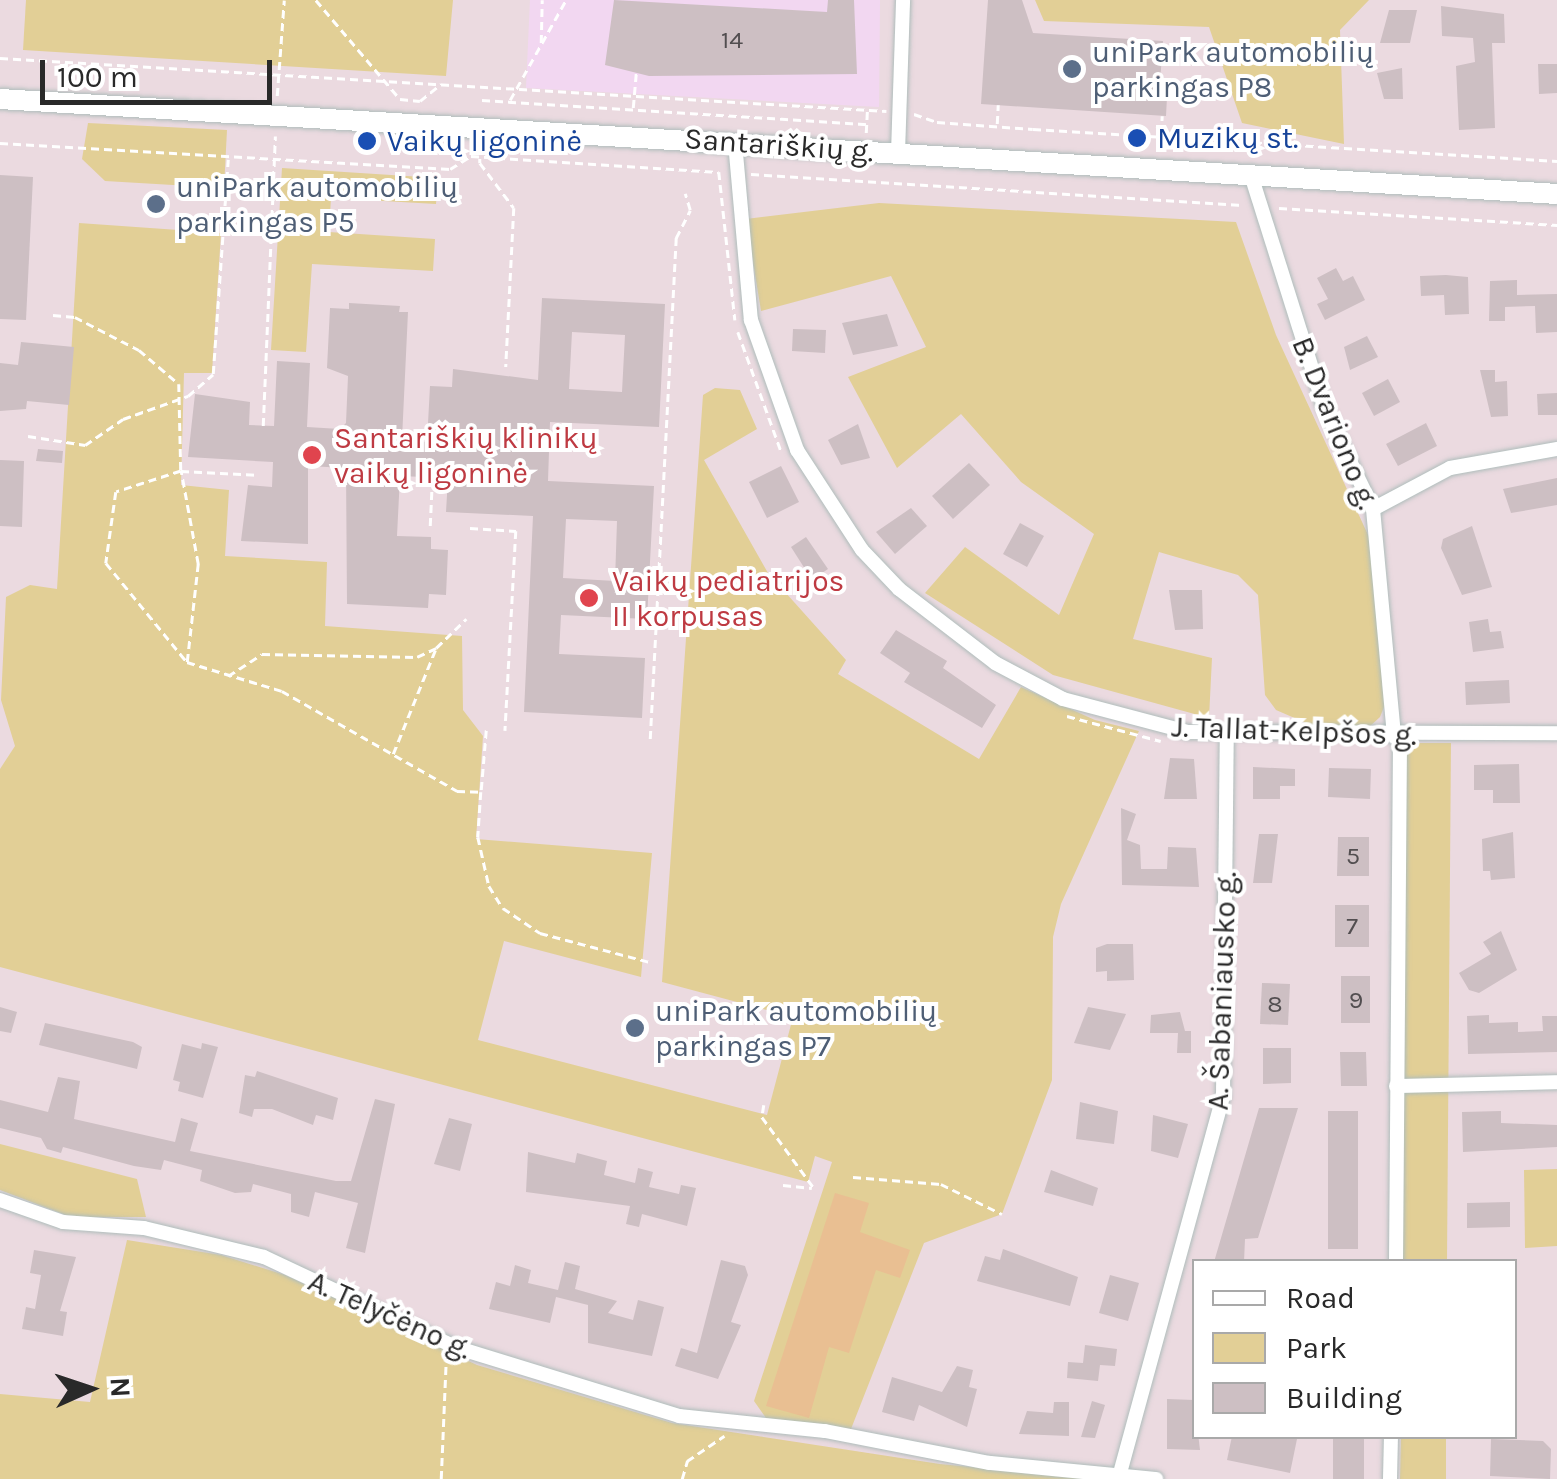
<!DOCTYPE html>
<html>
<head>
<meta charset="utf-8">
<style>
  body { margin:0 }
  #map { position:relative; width:1557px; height:1479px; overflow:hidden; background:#ebdae0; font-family:Karla,sans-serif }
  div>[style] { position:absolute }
  .medical>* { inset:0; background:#f2d7f1 }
  .green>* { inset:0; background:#e2cf96 }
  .pitch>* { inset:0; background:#e9bf92 }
  .building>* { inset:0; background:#cdbfc3 }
  .path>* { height:2.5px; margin-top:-1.25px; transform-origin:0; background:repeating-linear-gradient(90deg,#fff 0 8px,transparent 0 13px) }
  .roads { filter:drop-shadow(0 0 2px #afbdbb) drop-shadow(0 0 2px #afbdbb) }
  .street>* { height:14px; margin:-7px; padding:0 7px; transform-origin:7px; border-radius:7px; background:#fff }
  .secondary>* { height:20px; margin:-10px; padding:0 10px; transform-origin:10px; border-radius:10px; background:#fff }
  .dots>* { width:28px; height:28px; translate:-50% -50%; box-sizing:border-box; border:5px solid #fff; border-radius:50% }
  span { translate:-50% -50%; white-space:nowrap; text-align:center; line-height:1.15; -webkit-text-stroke:8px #fff; paint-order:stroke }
  .number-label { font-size:25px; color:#524e50 }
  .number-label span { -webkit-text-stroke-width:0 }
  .service-label { font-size:30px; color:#4e5e75 }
  .left { translate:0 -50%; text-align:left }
  .transit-label { font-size:30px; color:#164399 }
  .street-label { font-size:30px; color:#292929 }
  .health-label { font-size:30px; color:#be3a42 }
  .legend { position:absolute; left:1192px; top:1259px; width:325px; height:180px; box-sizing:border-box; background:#fff; border:2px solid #a9a9a9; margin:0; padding:12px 18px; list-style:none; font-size:30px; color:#292929 }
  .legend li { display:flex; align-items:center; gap:20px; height:50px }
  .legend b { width:50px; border:2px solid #a9a9a9 }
  .north { position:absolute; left:40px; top:1339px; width:100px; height:100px; -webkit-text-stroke:8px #fff; paint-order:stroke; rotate:87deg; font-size:28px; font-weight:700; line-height:40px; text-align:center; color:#292929 }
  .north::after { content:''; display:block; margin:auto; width:35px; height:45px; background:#292929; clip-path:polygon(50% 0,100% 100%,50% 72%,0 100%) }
  .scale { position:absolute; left:40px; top:60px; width:232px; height:45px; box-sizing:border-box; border:5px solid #292929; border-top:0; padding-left:12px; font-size:30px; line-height:35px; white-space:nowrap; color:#292929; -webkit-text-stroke:8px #fff; paint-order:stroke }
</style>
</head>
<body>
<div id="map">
  <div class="medical">
    <div style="clip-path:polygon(530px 0,880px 0,879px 107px,526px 88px)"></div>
  </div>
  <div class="green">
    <div style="clip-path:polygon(26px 0,453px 0,446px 76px,23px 50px)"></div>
    <div style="clip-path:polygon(1035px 0,1369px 0,1340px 30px,1344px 144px,1242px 123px,1209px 27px,1044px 21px)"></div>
    <div style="clip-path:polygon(88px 123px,227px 130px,224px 188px,105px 181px,82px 159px)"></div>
    <div style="clip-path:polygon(282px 168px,438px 178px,436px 204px,331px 198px,329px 232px,435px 239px,433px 271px,312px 264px,306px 352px,271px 350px)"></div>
    <div style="clip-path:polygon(879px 203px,1236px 222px,1276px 335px,1369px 537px,1386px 702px,1380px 717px,1368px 728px,1320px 729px,1276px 710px,1265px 695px,1258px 595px,1238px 575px,1159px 552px,1133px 639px,1212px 658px,1209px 718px,1053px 675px,925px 593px,965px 547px,1059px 615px,1094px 534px,1021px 482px,961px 414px,897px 468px,848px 377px,926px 347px,891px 276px,761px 311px,746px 219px)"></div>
    <div style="clip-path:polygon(79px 223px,221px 233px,212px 373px,184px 373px,181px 485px,229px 490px,225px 556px,327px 562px,325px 626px,462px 636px,463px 710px,483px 736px,476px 839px,652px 853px,641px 977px,504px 941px,478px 1040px,767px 1115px,793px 1017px,662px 982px,703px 395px,715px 388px,740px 390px,757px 429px,704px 460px,768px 573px,846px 660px,838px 674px,979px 759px,1021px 687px,1095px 720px,1139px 731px,1061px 904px,1053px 937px,1052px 1080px,1002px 1214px,924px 1243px,851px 1429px,766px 1418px,754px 1401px,832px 1162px,815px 1156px,808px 1182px,0 967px,0 769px,15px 746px,1px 700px,6px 597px,30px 585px,57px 589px)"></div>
    <div style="clip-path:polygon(1416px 743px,1451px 743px,1447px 1261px,1402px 1262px,1406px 753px)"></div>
    <div style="clip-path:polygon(0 1144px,137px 1179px,146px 1217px,71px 1217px,0 1190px)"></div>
    <div style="clip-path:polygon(1557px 1169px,1557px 1246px,1525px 1248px,1524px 1170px)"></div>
    <div style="clip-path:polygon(127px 1240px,221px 1255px,285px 1275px,477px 1365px,672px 1423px,940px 1464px,1094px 1479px,0 1479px,0 1394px,90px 1402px)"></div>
    <div style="clip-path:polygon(1401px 1437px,1446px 1437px,1446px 1479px,1400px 1479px)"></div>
  </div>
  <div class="pitch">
    <div style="clip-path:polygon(835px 1193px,869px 1203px,860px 1232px,910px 1250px,900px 1278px,876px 1270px,849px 1353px,829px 1347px,809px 1418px,766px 1406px)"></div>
  </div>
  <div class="building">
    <div style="clip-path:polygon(614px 0,827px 12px,828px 0,854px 0,857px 74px,649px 76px,605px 65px)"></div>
    <div style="clip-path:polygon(988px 0,1022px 0,1033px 33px,1163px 41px,1159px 97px,1167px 97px,1166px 116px,981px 104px)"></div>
    <div style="clip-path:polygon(1441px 6px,1504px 14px,1505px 43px,1492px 43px,1495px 128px,1459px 130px,1456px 66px,1475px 62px,1473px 38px,1442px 36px)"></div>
    <div style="clip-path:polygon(1389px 10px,1417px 10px,1410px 43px,1380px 43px)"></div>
    <div style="clip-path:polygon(1538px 64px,1557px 64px,1557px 93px,1539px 94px)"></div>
    <div style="clip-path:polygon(1402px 68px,1403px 99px,1384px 99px,1377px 73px)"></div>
    <div style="clip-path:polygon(0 175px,33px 177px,26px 320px,0 319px)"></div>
    <div style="clip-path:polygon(1336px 268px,1343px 281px,1353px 276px,1365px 300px,1325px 320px,1317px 304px,1328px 299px,1317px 278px)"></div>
    <div style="clip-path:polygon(1446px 275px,1468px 277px,1469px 314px,1445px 315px,1444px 295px,1421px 296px,1420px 276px)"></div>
    <div style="clip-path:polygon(1517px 280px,1517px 295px,1557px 294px,1557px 332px,1536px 333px,1535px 306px,1505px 307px,1505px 321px,1489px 321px,1490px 281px)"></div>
    <div style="clip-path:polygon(evenodd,542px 298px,665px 304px,659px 427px,550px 422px,548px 481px,654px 486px,647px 619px,561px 615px,559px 654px,645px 658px,642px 718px,524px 712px,533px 516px,446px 512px,448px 478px,400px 476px,397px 536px,431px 537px,431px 549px,448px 550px,446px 595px,429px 594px,428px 608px,347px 604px,346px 468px,308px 466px,308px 544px,241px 541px,248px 485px,272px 487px,273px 462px,188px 457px,195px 394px,250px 402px,249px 425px,274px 426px,277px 361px,310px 363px,307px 427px,340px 429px,346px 423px,348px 376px,327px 368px,330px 308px,349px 309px,349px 303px,400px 306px,399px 312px,408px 312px,402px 439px,427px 442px,430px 386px,452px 387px,453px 369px,538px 380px,542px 298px,572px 332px,625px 335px,622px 392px,569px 389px,572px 332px,542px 298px,566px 519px,617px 521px,615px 581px,563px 578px,566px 519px)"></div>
    <div style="clip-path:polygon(887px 314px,898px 346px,853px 355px,842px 323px)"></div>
    <div style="clip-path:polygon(793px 329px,826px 330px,825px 353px,792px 351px)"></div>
    <div style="clip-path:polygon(1367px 336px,1378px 357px,1350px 370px,1344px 347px)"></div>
    <div style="clip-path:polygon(21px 342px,74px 347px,69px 405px,27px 401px,26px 409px,0 411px,0 363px,18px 365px)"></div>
    <div style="clip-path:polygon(1480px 370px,1495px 370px,1495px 382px,1507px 381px,1508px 416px,1491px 417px)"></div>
    <div style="clip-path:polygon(1388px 379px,1400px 402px,1374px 416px,1362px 393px)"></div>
    <div style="clip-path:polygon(1557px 393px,1557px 415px,1538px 415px,1537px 394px)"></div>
    <div style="clip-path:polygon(1426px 423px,1437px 446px,1398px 466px,1386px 444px)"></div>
    <div style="clip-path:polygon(858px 424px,870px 458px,841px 465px,828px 440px)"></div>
    <div style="clip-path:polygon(38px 449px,63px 451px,62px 463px,36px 461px)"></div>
    <div style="clip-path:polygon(0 460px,24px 461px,22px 527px,0 526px)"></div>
    <div style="clip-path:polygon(969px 463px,990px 485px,953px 519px,932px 496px)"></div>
    <div style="clip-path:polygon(781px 466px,799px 502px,767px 518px,749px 482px)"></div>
    <div style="clip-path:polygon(1557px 478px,1557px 505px,1511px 513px,1503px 489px)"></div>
    <div style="clip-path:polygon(911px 508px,927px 526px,895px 554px,876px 532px)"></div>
    <div style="clip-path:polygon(1020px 523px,1044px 536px,1027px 567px,1003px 554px)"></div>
    <div style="clip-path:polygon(1472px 526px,1492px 587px,1462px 595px,1441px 548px,1443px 539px)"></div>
    <div style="clip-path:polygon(806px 537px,828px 569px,812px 580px,791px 547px)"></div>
    <div style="clip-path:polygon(1169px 590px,1202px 590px,1203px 629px,1175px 630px)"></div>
    <div style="clip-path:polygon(1488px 619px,1490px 632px,1501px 631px,1504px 648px,1473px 652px,1469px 622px)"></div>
    <div style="clip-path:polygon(896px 630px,947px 661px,943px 668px,996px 705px,982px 728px,904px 682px,910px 673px,880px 653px)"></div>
    <div style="clip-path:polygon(1509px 680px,1510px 703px,1466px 705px,1465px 682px)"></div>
    <div style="clip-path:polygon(1170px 758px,1194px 759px,1197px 799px,1164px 799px)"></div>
    <div style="clip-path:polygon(1519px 764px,1520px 803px,1493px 803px,1493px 790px,1474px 790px,1474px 765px)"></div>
    <div style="clip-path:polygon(1253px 767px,1295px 769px,1295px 786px,1280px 786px,1280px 799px,1253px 799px)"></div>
    <div style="clip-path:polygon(1329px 768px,1371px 769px,1370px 799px,1328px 797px)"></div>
    <div style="clip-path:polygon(1121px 808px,1136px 814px,1127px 840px,1140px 845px,1141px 869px,1167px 869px,1168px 847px,1196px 848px,1199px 887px,1122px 885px)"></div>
    <div style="clip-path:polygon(1513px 832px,1515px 878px,1491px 880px,1490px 871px,1483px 871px,1482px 839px)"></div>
    <div style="clip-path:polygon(1259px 834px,1278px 834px,1272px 883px,1253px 883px)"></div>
    <div style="clip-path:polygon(1338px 837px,1369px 837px,1369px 876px,1337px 876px)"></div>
    <div style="clip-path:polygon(1335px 905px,1369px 905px,1369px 947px,1335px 947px)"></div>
    <div style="clip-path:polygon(1501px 931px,1517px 970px,1479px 993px,1469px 990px,1459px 973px,1491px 954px,1483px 942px)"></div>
    <div style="clip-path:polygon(1107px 944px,1133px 944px,1134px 980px,1107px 981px,1107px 971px,1096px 972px,1096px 948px)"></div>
    <div style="clip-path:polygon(1341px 976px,1370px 976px,1370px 1023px,1341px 1023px)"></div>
    <div style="clip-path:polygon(1262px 983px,1290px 984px,1288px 1025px,1260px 1024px)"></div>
    <div style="clip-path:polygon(0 1007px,17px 1012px,11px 1033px,0 1031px)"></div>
    <div style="clip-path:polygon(1088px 1007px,1126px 1014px,1110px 1050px,1074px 1043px)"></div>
    <div style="clip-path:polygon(1180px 1012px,1185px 1031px,1191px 1031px,1191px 1053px,1177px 1053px,1178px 1033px,1150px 1033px,1151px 1015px)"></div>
    <div style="clip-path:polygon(1489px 1015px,1489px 1023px,1518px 1022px,1518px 1032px,1543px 1031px,1542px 1016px,1557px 1016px,1557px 1052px,1468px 1054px,1467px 1016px)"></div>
    <div style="clip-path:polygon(45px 1023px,133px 1042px,142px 1047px,137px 1069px,39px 1045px)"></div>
    <div style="clip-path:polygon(202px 1043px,218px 1047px,203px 1098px,178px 1091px,180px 1082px,173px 1080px,182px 1044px,201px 1049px)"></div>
    <div style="clip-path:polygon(1263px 1048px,1291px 1048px,1291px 1083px,1263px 1084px)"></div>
    <div style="clip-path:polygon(1340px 1052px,1366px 1052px,1367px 1086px,1341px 1086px)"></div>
    <div style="clip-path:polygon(257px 1071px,338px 1098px,333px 1120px,316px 1115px,313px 1125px,272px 1109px,254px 1109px,252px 1117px,239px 1113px,245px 1075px,255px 1077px)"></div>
    <div style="clip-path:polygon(58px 1077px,80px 1081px,74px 1119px,175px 1142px,181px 1118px,198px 1123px,190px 1151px,336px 1181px,351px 1181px,375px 1099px,395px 1104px,365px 1253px,346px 1248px,358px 1203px,315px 1192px,309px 1217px,291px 1212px,291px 1194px,253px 1184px,251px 1192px,235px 1193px,200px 1181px,202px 1170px,164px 1160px,161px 1170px,134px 1166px,63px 1147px,61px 1153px,47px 1149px,41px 1138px,0 1128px,0 1100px,48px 1112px)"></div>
    <div style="clip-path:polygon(1080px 1102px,1118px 1111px,1114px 1144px,1076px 1139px)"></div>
    <div style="clip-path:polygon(1259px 1108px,1298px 1108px,1258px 1238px,1245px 1239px,1244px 1262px,1214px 1262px)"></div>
    <div style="clip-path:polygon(1328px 1111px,1358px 1111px,1358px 1249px,1328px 1249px)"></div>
    <div style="clip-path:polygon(1501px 1111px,1501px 1123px,1557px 1125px,1557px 1147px,1463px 1152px,1462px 1112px)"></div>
    <div style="clip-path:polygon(1153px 1115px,1188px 1124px,1178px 1158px,1151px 1151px)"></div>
    <div style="clip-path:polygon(449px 1118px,472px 1124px,460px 1171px,434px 1164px)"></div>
    <div style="clip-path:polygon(528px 1152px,575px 1163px,577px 1153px,607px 1161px,604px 1175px,635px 1183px,638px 1168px,653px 1172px,649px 1187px,679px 1194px,681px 1185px,696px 1188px,687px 1226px,642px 1214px,639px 1227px,626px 1224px,630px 1206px,526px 1192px)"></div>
    <div style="clip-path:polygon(1051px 1170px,1098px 1188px,1093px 1206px,1044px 1192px)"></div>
    <div style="clip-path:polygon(1510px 1202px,1510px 1227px,1467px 1228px,1467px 1203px)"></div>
    <div style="clip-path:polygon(1003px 1249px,1078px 1277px,1070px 1306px,977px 1281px,985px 1256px,1000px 1260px)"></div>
    <div style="clip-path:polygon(34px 1250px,76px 1257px,60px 1311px,67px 1312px,63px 1336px,22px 1329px,26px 1307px,35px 1309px,41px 1275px,30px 1273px)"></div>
    <div style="clip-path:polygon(721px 1260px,745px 1266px,748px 1275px,731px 1322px,741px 1325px,718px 1379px,675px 1366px,681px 1348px,697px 1353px)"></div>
    <div style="clip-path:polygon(565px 1262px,580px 1266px,575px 1289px,617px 1301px,608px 1313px,633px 1320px,638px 1300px,664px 1307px,652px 1356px,588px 1343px,588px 1305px,556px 1297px,550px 1323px,489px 1309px,496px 1282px,510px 1286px,515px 1265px,531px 1270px,528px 1283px,558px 1290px)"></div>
    <div style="clip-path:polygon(1110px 1275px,1139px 1283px,1128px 1321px,1099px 1313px)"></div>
    <div style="clip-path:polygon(1085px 1345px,1117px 1349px,1115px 1366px,1100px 1365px,1098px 1381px,1067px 1378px,1068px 1362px,1083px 1363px)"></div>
    <div style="clip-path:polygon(957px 1366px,973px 1370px,969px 1387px,977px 1389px,967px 1427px,919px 1405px,914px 1421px,882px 1412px,892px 1377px,942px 1392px)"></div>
    <div style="clip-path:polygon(1167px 1399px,1194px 1400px,1200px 1450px,1167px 1449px)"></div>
    <div style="clip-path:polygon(1092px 1401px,1105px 1405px,1095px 1438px,1081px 1437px)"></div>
    <div style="clip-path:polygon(1054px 1402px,1069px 1402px,1069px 1436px,1019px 1434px,1027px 1411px,1053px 1413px)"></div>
    <div style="clip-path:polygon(1232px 1436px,1297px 1439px,1290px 1473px,1227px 1460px)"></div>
    <div style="clip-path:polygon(1333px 1436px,1364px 1436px,1364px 1479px,1333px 1479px)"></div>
    <div style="clip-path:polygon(1491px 1439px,1543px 1441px,1551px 1449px,1550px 1479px,1490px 1476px)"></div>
  </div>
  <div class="path">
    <div style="left:316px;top:0;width:130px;rotate:49.7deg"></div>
    <div style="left:400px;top:99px;width:20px;rotate:6deg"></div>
    <div style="left:420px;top:101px;width:27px;rotate:-39deg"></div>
    <div style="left:541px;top:43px;width:43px;rotate:-88.7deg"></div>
    <div style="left:0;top:58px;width:888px;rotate:3.42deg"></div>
    <div style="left:277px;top:96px;width:96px;rotate:-85.8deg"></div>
    <div style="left:482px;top:100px;width:386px;rotate:3.6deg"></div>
    <div style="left:510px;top:100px;width:115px;rotate:-60.8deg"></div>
    <div style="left:633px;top:108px;width:38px;rotate:-85deg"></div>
    <div style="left:914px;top:114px;width:24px;rotate:19deg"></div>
    <div style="left:937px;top:122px;width:96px;rotate:4.2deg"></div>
    <div style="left:1033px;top:129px;width:525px;rotate:3.49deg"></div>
    <div style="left:997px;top:124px;width:19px;rotate:-87deg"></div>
    <div style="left:866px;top:133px;width:22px;rotate:-87deg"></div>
    <div style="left:1161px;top:134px;width:18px;rotate:-87deg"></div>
    <div style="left:0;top:143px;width:451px;rotate:3.3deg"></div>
    <div style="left:450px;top:169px;width:25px;rotate:-32deg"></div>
    <div style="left:471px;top:156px;width:248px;rotate:3.7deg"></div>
    <div style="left:480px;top:146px;width:17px;rotate:90deg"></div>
    <div style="left:480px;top:163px;width:56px;rotate:52.9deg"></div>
    <div style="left:514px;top:208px;width:159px;rotate:92.9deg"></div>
    <div style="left:719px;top:172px;width:149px;rotate:83.8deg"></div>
    <div style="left:751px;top:174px;width:492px;rotate:3.6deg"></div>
    <div style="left:1279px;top:208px;width:279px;rotate:3.5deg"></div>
    <div style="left:53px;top:315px;width:22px;rotate:5deg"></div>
    <div style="left:75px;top:317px;width:72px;rotate:27.3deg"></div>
    <div style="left:139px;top:350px;width:52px;rotate:40.4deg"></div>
    <div style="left:179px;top:384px;width:87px;rotate:88.7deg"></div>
    <div style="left:181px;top:471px;width:78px;rotate:2.9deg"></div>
    <div style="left:738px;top:332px;width:127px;rotate:70.1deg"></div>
    <div style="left:263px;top:426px;width:290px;rotate:-87.6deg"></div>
    <div style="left:28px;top:436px;width:58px;rotate:9deg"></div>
    <div style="left:85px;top:445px;width:46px;rotate:-34.4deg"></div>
    <div style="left:123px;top:419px;width:69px;rotate:-19.5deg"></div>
    <div style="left:188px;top:396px;width:33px;rotate:-41deg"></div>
    <div style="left:213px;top:374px;width:215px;rotate:-86deg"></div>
    <div style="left:430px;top:526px;width:44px;rotate:-87.4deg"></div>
    <div style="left:470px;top:528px;width:46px;rotate:3.7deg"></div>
    <div style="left:516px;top:531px;width:200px;rotate:93.1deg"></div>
    <div style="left:187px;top:662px;width:99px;rotate:-83.6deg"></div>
    <div style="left:198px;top:564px;width:95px;rotate:-100.4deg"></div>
    <div style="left:181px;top:471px;width:68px;rotate:162.1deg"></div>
    <div style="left:116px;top:492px;width:72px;rotate:98deg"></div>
    <div style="left:106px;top:563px;width:128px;rotate:50.7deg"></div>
    <div style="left:187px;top:662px;width:99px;rotate:17deg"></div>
    <div style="left:282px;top:691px;width:202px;rotate:29.7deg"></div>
    <div style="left:457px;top:791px;width:24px;rotate:2deg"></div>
    <div style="left:481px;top:792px;width:45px;rotate:93.8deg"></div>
    <div style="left:478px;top:837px;width:50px;rotate:77.3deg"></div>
    <div style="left:489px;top:886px;width:26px;rotate:58deg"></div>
    <div style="left:503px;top:908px;width:45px;rotate:34deg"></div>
    <div style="left:540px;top:933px;width:114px;rotate:14.8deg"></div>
    <div style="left:228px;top:676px;width:40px;rotate:-32.9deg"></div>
    <div style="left:262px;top:654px;width:155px;rotate:1.1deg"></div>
    <div style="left:417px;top:657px;width:21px;rotate:-25deg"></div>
    <div style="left:1067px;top:716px;width:97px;rotate:14.9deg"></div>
    <div style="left:650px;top:739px;width:502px;rotate:-87.03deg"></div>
    <div style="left:676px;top:238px;width:31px;rotate:-63deg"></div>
    <div style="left:690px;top:210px;width:17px;rotate:-107deg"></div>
    <div style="left:393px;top:754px;width:114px;rotate:-67.9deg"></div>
    <div style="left:436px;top:648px;width:42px;rotate:-44deg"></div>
    <div style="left:481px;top:790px;width:60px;rotate:-85.2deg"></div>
    <div style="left:764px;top:1105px;width:12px;rotate:99deg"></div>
    <div style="left:762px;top:1117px;width:88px;rotate:53.8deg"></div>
    <div style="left:853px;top:1177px;width:88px;rotate:4.5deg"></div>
    <div style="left:941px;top:1184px;width:68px;rotate:26.2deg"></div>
    <div style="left:783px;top:1185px;width:29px;rotate:6deg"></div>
    <div style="left:441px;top:1479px;width:118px;rotate:-87.6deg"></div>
    <div style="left:682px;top:1479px;width:19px;rotate:-74deg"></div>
    <div style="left:687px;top:1461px;width:45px;rotate:-34deg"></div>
  </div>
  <div class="roads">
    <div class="street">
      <div style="left:735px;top:142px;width:179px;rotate:84.9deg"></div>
      <div style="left:751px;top:320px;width:138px;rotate:70.5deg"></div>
      <div style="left:797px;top:450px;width:119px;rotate:57deg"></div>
      <div style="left:862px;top:550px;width:54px;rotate:46.5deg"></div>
      <div style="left:899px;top:589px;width:121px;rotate:37.6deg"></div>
      <div style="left:995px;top:663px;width:77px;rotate:27.9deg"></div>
      <div style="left:1063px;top:699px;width:129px;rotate:14.8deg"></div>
      <div style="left:1188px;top:732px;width:369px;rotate:0.2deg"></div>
      <div style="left:898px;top:153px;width:153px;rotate:-88.1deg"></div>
      <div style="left:1251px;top:175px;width:243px;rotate:72.5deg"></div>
      <div style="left:1324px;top:407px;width:113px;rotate:64.3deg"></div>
      <div style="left:1373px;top:509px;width:229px;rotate:84.7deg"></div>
      <div style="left:1373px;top:509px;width:87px;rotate:-28deg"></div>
      <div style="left:1450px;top:468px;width:109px;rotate:-10.1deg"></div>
      <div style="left:1396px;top:1086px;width:161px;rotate:-1.4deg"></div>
      <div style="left:0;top:1200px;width:67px;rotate:19.2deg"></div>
      <div style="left:63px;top:1222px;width:81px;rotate:4.2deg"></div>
      <div style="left:144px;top:1228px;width:123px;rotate:13.6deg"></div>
      <div style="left:264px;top:1257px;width:211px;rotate:25.2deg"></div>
      <div style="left:455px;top:1347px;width:234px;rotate:17.1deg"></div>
      <div style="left:679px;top:1416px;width:147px;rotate:5.9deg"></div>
      <div style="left:825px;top:1431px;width:168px;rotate:11deg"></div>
      <div style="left:990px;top:1463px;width:167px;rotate:5.5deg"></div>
      <div style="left:1396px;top:1262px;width:525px;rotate:-89.56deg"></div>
      <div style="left:1120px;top:1473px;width:391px;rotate:-74.7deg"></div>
      <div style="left:1223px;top:1096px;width:361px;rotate:-89.4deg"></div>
      <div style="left:1390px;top:1479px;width:43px;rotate:-88.7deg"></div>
    </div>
    <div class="secondary">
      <div style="left:0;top:99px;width:1560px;rotate:3.49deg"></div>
    </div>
  </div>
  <div class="dots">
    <div style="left:1072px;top:69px;background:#5c6f8a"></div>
    <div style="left:1137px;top:138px;background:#1a4fb4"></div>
    <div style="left:367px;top:141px;background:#1a4fb4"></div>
    <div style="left:156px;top:204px;background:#5c6f8a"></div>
    <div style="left:312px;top:455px;background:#e0444e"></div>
    <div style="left:589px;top:598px;background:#e0444e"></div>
    <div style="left:635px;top:1028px;background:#5c6f8a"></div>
  </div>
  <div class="number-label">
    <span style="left:732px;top:40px">14</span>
    <span style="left:1353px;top:856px">5</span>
    <span style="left:1352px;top:926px">7</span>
    <span style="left:1356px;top:1000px">9</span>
    <span style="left:1275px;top:1004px">8</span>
  </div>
  <div class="service-label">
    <span class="left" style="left:1092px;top:69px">uniPark automobilių<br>parkingas P8</span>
    <span class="left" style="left:176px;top:204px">uniPark automobilių<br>parkingas P5</span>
    <span class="left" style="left:655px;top:1028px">uniPark automobilių<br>parkingas P7</span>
  </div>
  <div class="transit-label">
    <span class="left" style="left:1157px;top:138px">Muzikų st.</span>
    <span class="left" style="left:387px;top:141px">Vaikų ligoninė</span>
  </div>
  <div class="street-label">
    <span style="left:779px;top:145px;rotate:4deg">Santariškių g.</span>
    <span style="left:1335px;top:423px;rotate:68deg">B. Dvariono g.</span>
    <span style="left:1294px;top:731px;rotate:2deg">J. Tallat-Kelpšos g.</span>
    <span style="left:1222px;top:991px;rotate:-88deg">A. Šabaniausko g.</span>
    <span style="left:390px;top:1315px;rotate:24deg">A. Telyčėno g.</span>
  </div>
  <div class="health-label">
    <span class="left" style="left:334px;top:455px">Santariškių klinikų<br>vaikų ligoninė</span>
    <span class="left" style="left:612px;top:598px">Vaikų pediatrijos<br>II korpusas</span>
  </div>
  <ul class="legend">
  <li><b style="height:12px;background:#fff"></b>Road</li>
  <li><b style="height:28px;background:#e2cf96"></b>Park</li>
  <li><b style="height:28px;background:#cdbfc3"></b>Building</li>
  </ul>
  <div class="north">N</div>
  <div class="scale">100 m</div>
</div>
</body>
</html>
